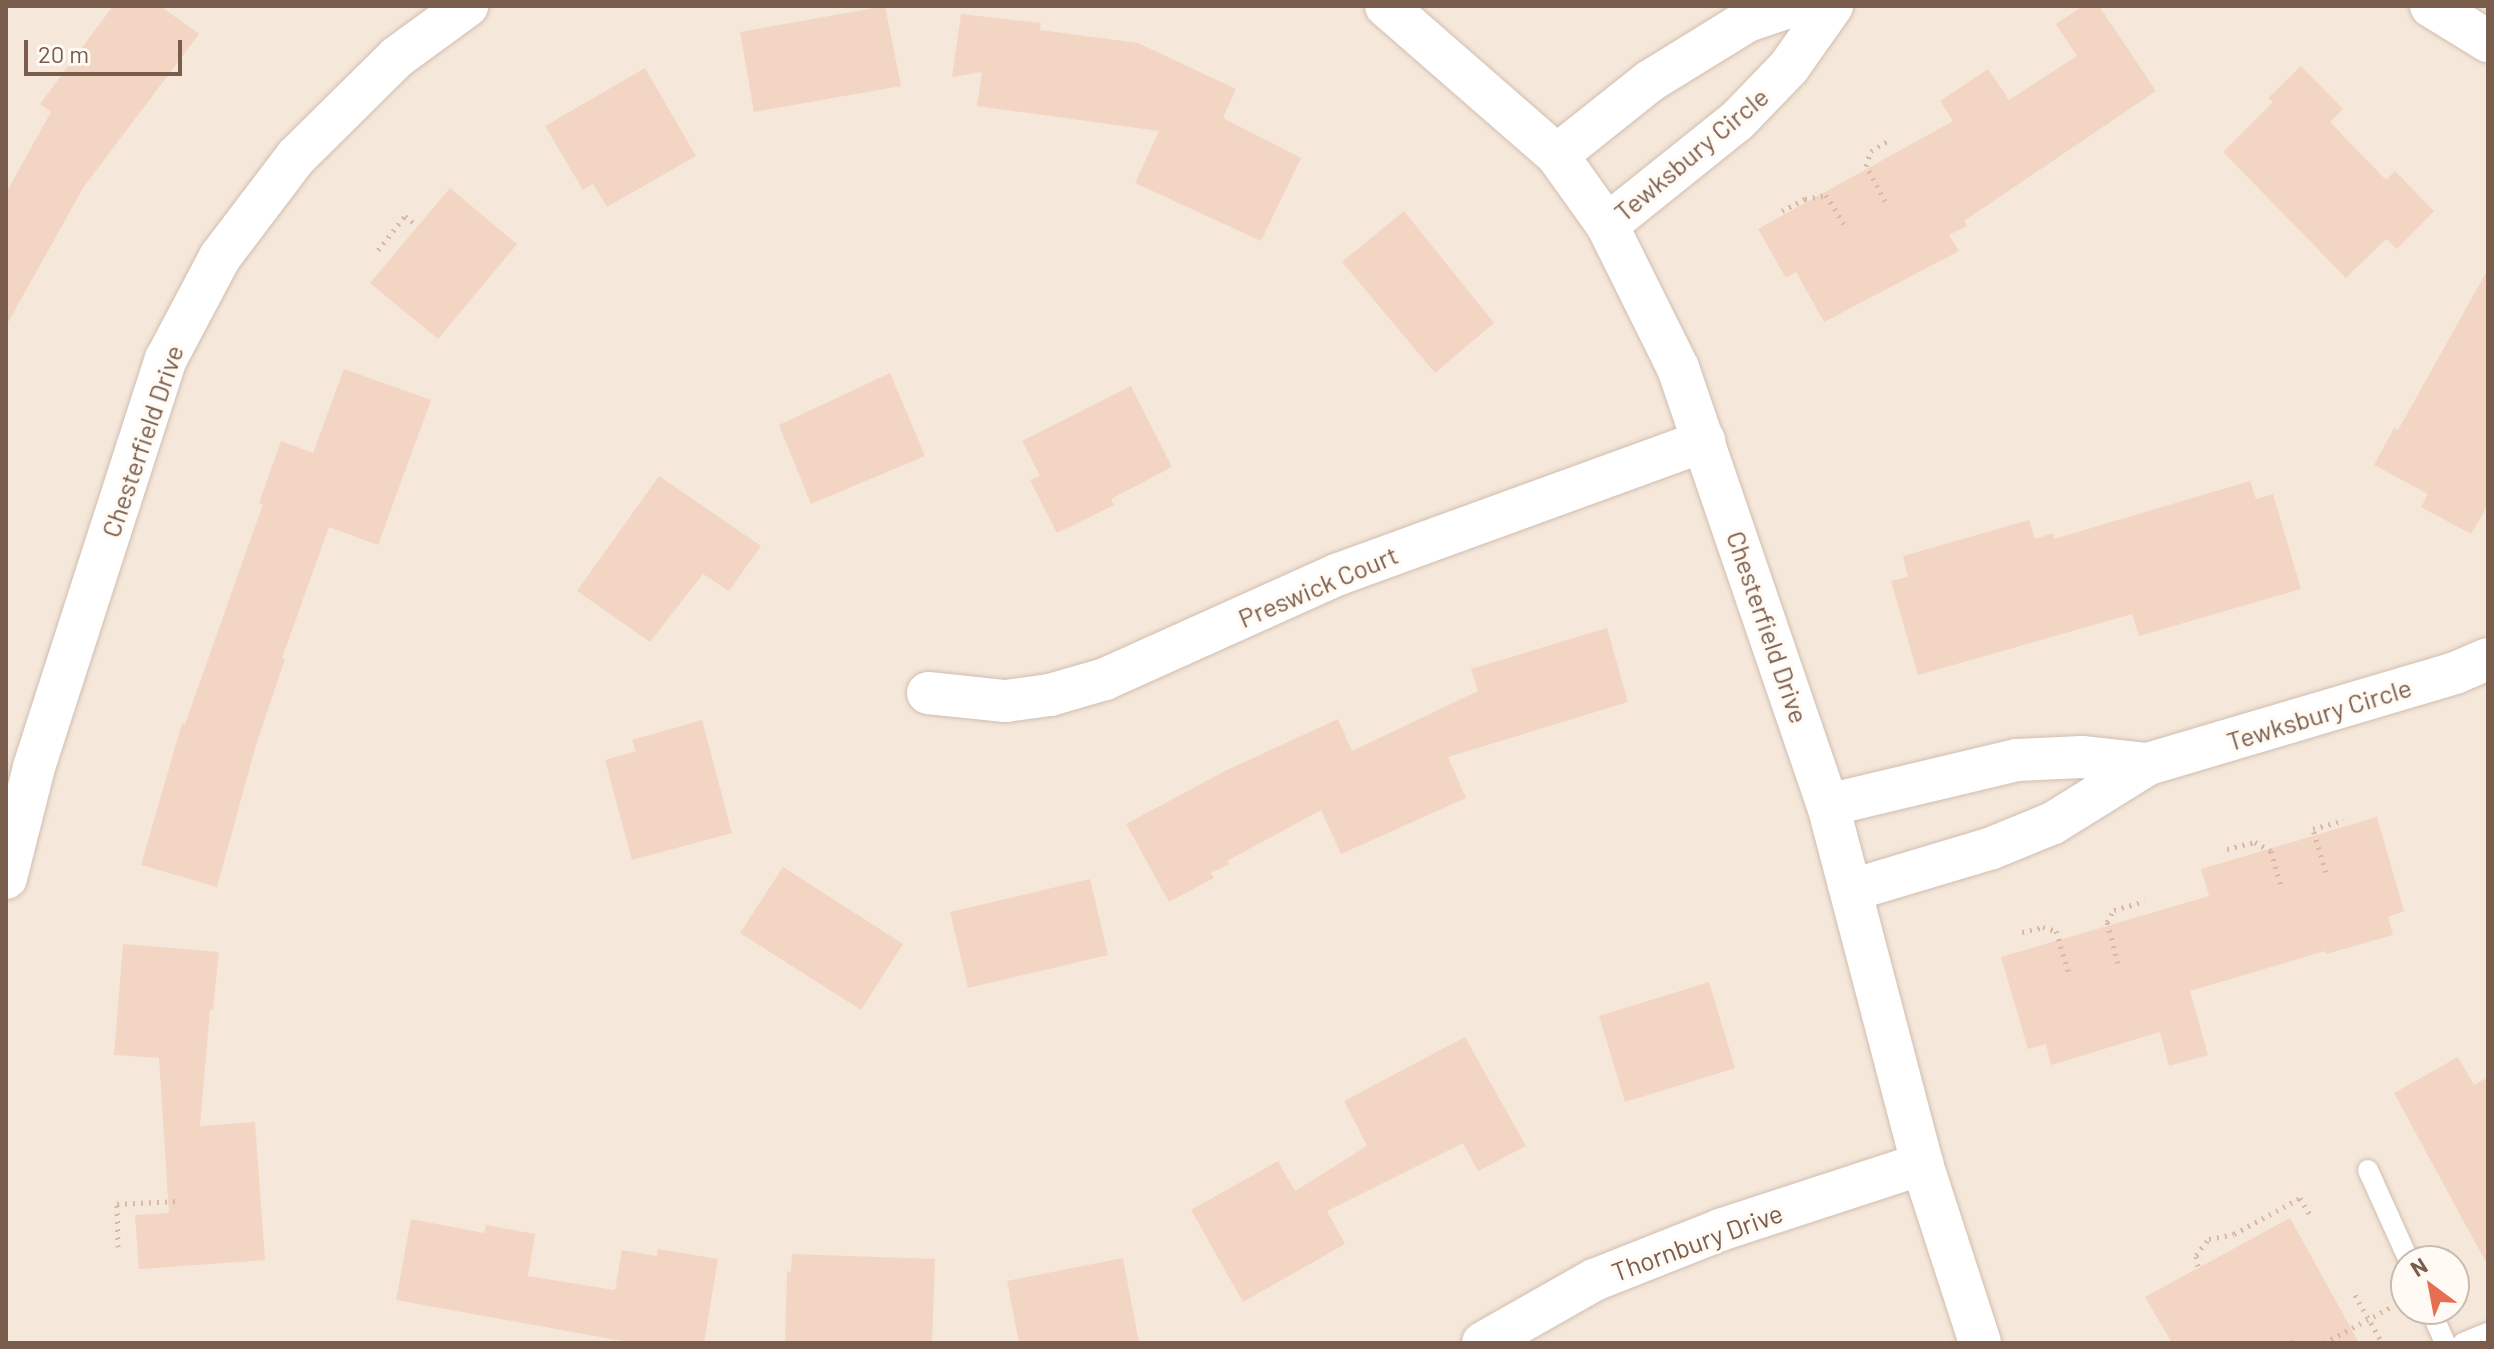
<!DOCTYPE html>
<html>
<head>
<meta charset="utf-8">
<style>
  body { margin:0 }
  #map { position:relative; width:2494px; height:1349px; overflow:hidden; background:#fdf6ec; font-family:Barlow,sans-serif }
  div>[style] { position:absolute }
  .residential>* { inset:0; background:#f5e8da }
  .building>* { inset:0; background:#f3d5c3 }
  .path>* { height:5px; margin-top:-2.5px; transform-origin:0; background:repeating-linear-gradient(90deg,#d9b8a5 0 2px,transparent 0 8px) }
  .roads { filter:drop-shadow(0 0 2px #d1beb0) drop-shadow(0 0 2px #d1beb0) }
  .lane>* { height:20px; margin:-10px; padding:0 10px; transform-origin:10px; border-radius:10px; background:#fff }
  .street>* { height:42px; margin:-21px; padding:0 21px; transform-origin:21px; border-radius:21px; background:#fff }
  span { translate:-50% -50%; white-space:nowrap; text-align:center; line-height:1.15; -webkit-text-stroke:6px #fffaf3; paint-order:stroke }
  .street-label { font-size:26px; color:#7a5c4d }
  .frame { position:absolute; inset:0; border:8px solid #7a5c4d; pointer-events:none }
  .north { position:absolute; left:2390px; top:1245px; width:80px; height:80px; box-sizing:border-box; background:#fffaf3; border:2px solid #cabbb1; border-radius:50%; rotate:328deg; font-size:22px; font-weight:700; line-height:32px; text-align:center; color:#7a5c4d }
  .north::after { content:''; display:block; margin:auto; width:28px; height:36px; background:#e76f51; clip-path:polygon(50% 0,100% 100%,50% 72%,0 100%) }
  .scale { position:absolute; left:24px; top:40px; width:158px; height:36px; box-sizing:border-box; border:4px solid #7a5c4d; border-top:0; padding-left:10px; font-size:24px; line-height:28px; white-space:nowrap; color:#7a5c4d; -webkit-text-stroke:6px #fffaf3; paint-order:stroke }
</style>
</head>
<body>
<div id="map">
  <div class="residential">
    <div style="clip-path:polygon(evenodd,6px 6px,2488px 6px,2488px 1343px,6px 1343px,6px 6px,2406px 1261px,2454px 1261px,2454px 1309px,2406px 1309px,2406px 1261px)"></div>
  </div>
  <div class="building">
    <div style="clip-path:polygon(113px 6px,160px 6px,199px 34px,83px 188px,6px 326px,6px 193px,51px 112px,40px 104px)"></div>
    <div style="clip-path:polygon(885px 6px,901px 86px,754px 112px,740px 32px)"></div>
    <div style="clip-path:polygon(2083px 6px,2099px 6px,2156px 91px,1964px 221px,1967px 226px,1949px 235px,1959px 251px,1824px 322px,1796px 272px,1786px 278px,1758px 229px,1953px 121px,1940px 101px,1988px 69px,2009px 100px,2077px 56px,2056px 24px)"></div>
    <div style="clip-path:polygon(961px 14px,1041px 23px,1040px 30px,1138px 43px,1236px 89px,1223px 118px,1301px 158px,1261px 241px,1135px 183px,1159px 131px,977px 106px,982px 72px,952px 77px)"></div>
    <div style="clip-path:polygon(2301px 66px,2343px 109px,2330px 122px,2386px 180px,2395px 171px,2434px 211px,2397px 249px,2386px 239px,2346px 278px,2223px 152px,2273px 102px,2268px 98px)"></div>
    <div style="clip-path:polygon(645px 68px,696px 156px,607px 207px,593px 184px,583px 190px,545px 126px)"></div>
    <div style="clip-path:polygon(450px 188px,517px 244px,438px 339px,370px 283px)"></div>
    <div style="clip-path:polygon(1404px 211px,1494px 323px,1435px 373px,1342px 262px)"></div>
    <div style="clip-path:polygon(2488px 269px,2488px 505px,2471px 534px,2421px 507px,2428px 494px,2374px 465px,2394px 428px,2398px 430px)"></div>
    <div style="clip-path:polygon(344px 369px,431px 400px,378px 545px,329px 527px,282px 658px,285px 659px,256px 745px,217px 887px,141px 865px,182px 723px,185px 724px,263px 504px,259px 503px,281px 441px,313px 453px)"></div>
    <div style="clip-path:polygon(890px 373px,925px 456px,811px 504px,779px 425px)"></div>
    <div style="clip-path:polygon(1131px 386px,1172px 467px,1111px 499px,1114px 505px,1057px 533px,1030px 480px,1040px 476px,1022px 441px)"></div>
    <div style="clip-path:polygon(659px 476px,761px 546px,729px 591px,703px 574px,650px 642px,577px 591px)"></div>
    <div style="clip-path:polygon(2250px 481px,2256px 499px,2273px 494px,2301px 589px,2139px 636px,2132px 614px,1918px 675px,1891px 581px,1908px 577px,1903px 556px,2029px 520px,2035px 539px,2053px 533px,2054px 539px)"></div>
    <div style="clip-path:polygon(1607px 628px,1628px 702px,1448px 757px,1466px 798px,1341px 854px,1321px 810px,1227px 861px,1229px 864px,1211px 873px,1214px 878px,1169px 902px,1126px 824px,1225px 771px,1338px 719px,1352px 751px,1478px 691px,1471px 669px)"></div>
    <div style="clip-path:polygon(702px 720px,732px 833px,632px 860px,605px 760px,636px 751px,632px 740px)"></div>
    <div style="clip-path:polygon(2377px 817px,2404px 911px,2388px 917px,2393px 935px,2326px 954px,2325px 951px,2190px 991px,2208px 1055px,2169px 1066px,2160px 1032px,2051px 1065px,2046px 1044px,2028px 1049px,2001px 957px,2209px 896px,2201px 869px)"></div>
    <div style="clip-path:polygon(783px 867px,903px 944px,861px 1010px,740px 933px)"></div>
    <div style="clip-path:polygon(1090px 879px,1108px 955px,968px 988px,950px 912px)"></div>
    <div style="clip-path:polygon(123px 944px,219px 952px,213px 1010px,210px 1010px,200px 1126px,255px 1122px,265px 1260px,139px 1269px,135px 1215px,169px 1213px,159px 1058px,114px 1055px)"></div>
    <div style="clip-path:polygon(1709px 982px,1735px 1068px,1625px 1102px,1599px 1016px)"></div>
    <div style="clip-path:polygon(1465px 1037px,1526px 1146px,1478px 1171px,1463px 1143px,1327px 1211px,1345px 1244px,1243px 1302px,1191px 1210px,1278px 1161px,1295px 1191px,1367px 1146px,1344px 1101px)"></div>
    <div style="clip-path:polygon(2458px 1057px,2474px 1085px,2488px 1077px,2488px 1266px,2394px 1093px)"></div>
    <div style="clip-path:polygon(2290px 1218px,2359px 1343px,2172px 1343px,2145px 1297px)"></div>
    <div style="clip-path:polygon(411px 1219px,484px 1233px,486px 1225px,535px 1234px,528px 1276px,615px 1290px,622px 1250px,657px 1256px,658px 1249px,718px 1259px,704px 1343px,633px 1343px,396px 1300px)"></div>
    <div style="clip-path:polygon(792px 1254px,935px 1259px,932px 1343px,785px 1343px,787px 1271px,791px 1272px)"></div>
    <div style="clip-path:polygon(1123px 1258px,1139px 1343px,1019px 1343px,1007px 1281px)"></div>
  </div>
  <div class="path">
    <div style="left:1885px;top:201px;width:40px;rotate:-118deg"></div>
    <div style="left:1866px;top:166px;width:16px;rotate:-72deg"></div>
    <div style="left:1871px;top:151px;width:22px;rotate:-32deg"></div>
    <div style="left:1782px;top:211px;width:26px;rotate:-28deg"></div>
    <div style="left:1805px;top:199px;width:21px;rotate:-11deg"></div>
    <div style="left:1826px;top:195px;width:34px;rotate:58deg"></div>
    <div style="left:378px;top:250px;width:43px;rotate:-51.5deg"></div>
    <div style="left:405px;top:216px;width:16px;rotate:38deg"></div>
    <div style="left:2227px;top:849px;width:29px;rotate:-14deg"></div>
    <div style="left:2255px;top:842px;width:18px;rotate:29deg"></div>
    <div style="left:2271px;top:851px;width:35px;rotate:74deg"></div>
    <div style="left:2326px;top:872px;width:45px;rotate:-106.8deg"></div>
    <div style="left:2313px;top:829px;width:32px;rotate:-16deg"></div>
    <div style="left:2022px;top:932px;width:22px;rotate:-13deg"></div>
    <div style="left:2043px;top:927px;width:14px;rotate:17deg"></div>
    <div style="left:2056px;top:931px;width:48px;rotate:73.1deg"></div>
    <div style="left:2118px;top:963px;width:42px;rotate:-105deg"></div>
    <div style="left:2107px;top:922px;width:14px;rotate:-60deg"></div>
    <div style="left:2114px;top:910px;width:32px;rotate:-16deg"></div>
    <div style="left:118px;top:1247px;width:43px;rotate:-91.3deg"></div>
    <div style="left:117px;top:1204px;width:62px;rotate:-2.8deg"></div>
    <div style="left:2198px;top:1266px;width:11px;rotate:-100deg"></div>
    <div style="left:2196px;top:1255px;width:21px;rotate:-51deg"></div>
    <div style="left:2209px;top:1239px;width:25px;rotate:-11deg"></div>
    <div style="left:2234px;top:1234px;width:75px;rotate:-28.6deg"></div>
    <div style="left:2300px;top:1198px;width:23px;rotate:59deg"></div>
    <div style="left:2355px;top:1295px;width:53px;rotate:60.5deg"></div>
    <div style="left:2291px;top:1340px;width:3px;rotate:72deg"></div>
    <div style="left:2324px;top:1343px;width:78px;rotate:-28.2deg"></div>
  </div>
  <div class="roads">
    <div class="lane">
      <div style="left:2368px;top:1170px;width:100px;rotate:65.7deg"></div>
      <div style="left:2430px;top:1309px;width:37px;rotate:66deg"></div>
      <div style="left:2463px;top:1343px;width:27px;rotate:-22deg"></div>
    </div>
    <div class="street">
      <div style="left:1386px;top:6px;width:227px;rotate:41.1deg"></div>
      <div style="left:1557px;top:155px;width:86px;rotate:54.5deg"></div>
      <div style="left:1607px;top:225px;width:160px;rotate:63.6deg"></div>
      <div style="left:1678px;top:368px;width:462px;rotate:71.1deg"></div>
      <div style="left:1828px;top:805px;width:371px;rotate:75.3deg"></div>
      <div style="left:1922px;top:1164px;width:188px;rotate:72deg"></div>
      <div style="left:2431px;top:6px;width:67px;rotate:31.6deg"></div>
      <div style="left:1557px;top:155px;width:119px;rotate:-38.5deg"></div>
      <div style="left:1650px;top:81px;width:114px;rotate:-31.7deg"></div>
      <div style="left:1747px;top:21px;width:47px;rotate:-18.4deg"></div>
      <div style="left:1607px;top:225px;width:166px;rotate:-38.7deg"></div>
      <div style="left:1737px;top:121px;width:75px;rotate:-46.1deg"></div>
      <div style="left:1789px;top:67px;width:75px;rotate:-54.8deg"></div>
      <div style="left:928px;top:693px;width:78px;rotate:5.9deg"></div>
      <div style="left:1006px;top:701px;width:44px;rotate:-7.8deg"></div>
      <div style="left:1050px;top:695px;width:57px;rotate:-16.2deg"></div>
      <div style="left:1105px;top:679px;width:253px;rotate:-24.2deg"></div>
      <div style="left:1336px;top:575px;width:392px;rotate:-20deg"></div>
      <div style="left:1828px;top:805px;width:194px;rotate:-13.4deg"></div>
      <div style="left:2017px;top:760px;width:65px;rotate:-2.6deg"></div>
      <div style="left:2082px;top:757px;width:66px;rotate:6.1deg"></div>
      <div style="left:6px;top:878px;width:114px;rotate:-75.8deg"></div>
      <div style="left:34px;top:767px;width:429px;rotate:-72.1deg"></div>
      <div style="left:166px;top:359px;width:115px;rotate:-62.1deg"></div>
      <div style="left:220px;top:257px;width:126px;rotate:-52.8deg"></div>
      <div style="left:296px;top:157px;width:142px;rotate:-44.7deg"></div>
      <div style="left:397px;top:57px;width:87px;rotate:-36.1deg"></div>
      <div style="left:1852px;top:890px;width:146px;rotate:-16.7deg"></div>
      <div style="left:1992px;top:848px;width:66px;rotate:-22.3deg"></div>
      <div style="left:2053px;top:823px;width:112px;rotate:-31.8deg"></div>
      <div style="left:2148px;top:764px;width:320px;rotate:-16.5deg"></div>
      <div style="left:2455px;top:673px;width:36px;rotate:-23deg"></div>
      <div style="left:1483px;top:1343px;width:128px;rotate:-29.6deg"></div>
      <div style="left:1594px;top:1280px;width:136px;rotate:-21.6deg"></div>
      <div style="left:1720px;top:1230px;width:213px;rotate:-18.1deg"></div>
    </div>
  </div>
  <div class="street-label">
    <span style="left:1691px;top:154px;rotate:-40deg">Tewksbury Circle</span>
    <span style="left:142px;top:441px;rotate:-71deg">Chesterfield Drive</span>
    <span style="left:1318px;top:586px;rotate:-23deg">Preswick Court</span>
    <span style="left:1768px;top:627px;rotate:71deg">Chesterfield Drive</span>
    <span style="left:2319px;top:714px;rotate:-17deg">Tewksbury Circle</span>
    <span style="left:1697px;top:1242px;rotate:-20deg">Thornbury Drive</span>
  </div>
  <div class="frame"></div>
  <div class="north">N</div>
  <div class="scale">20 m</div>
</div>
</body>
</html>
